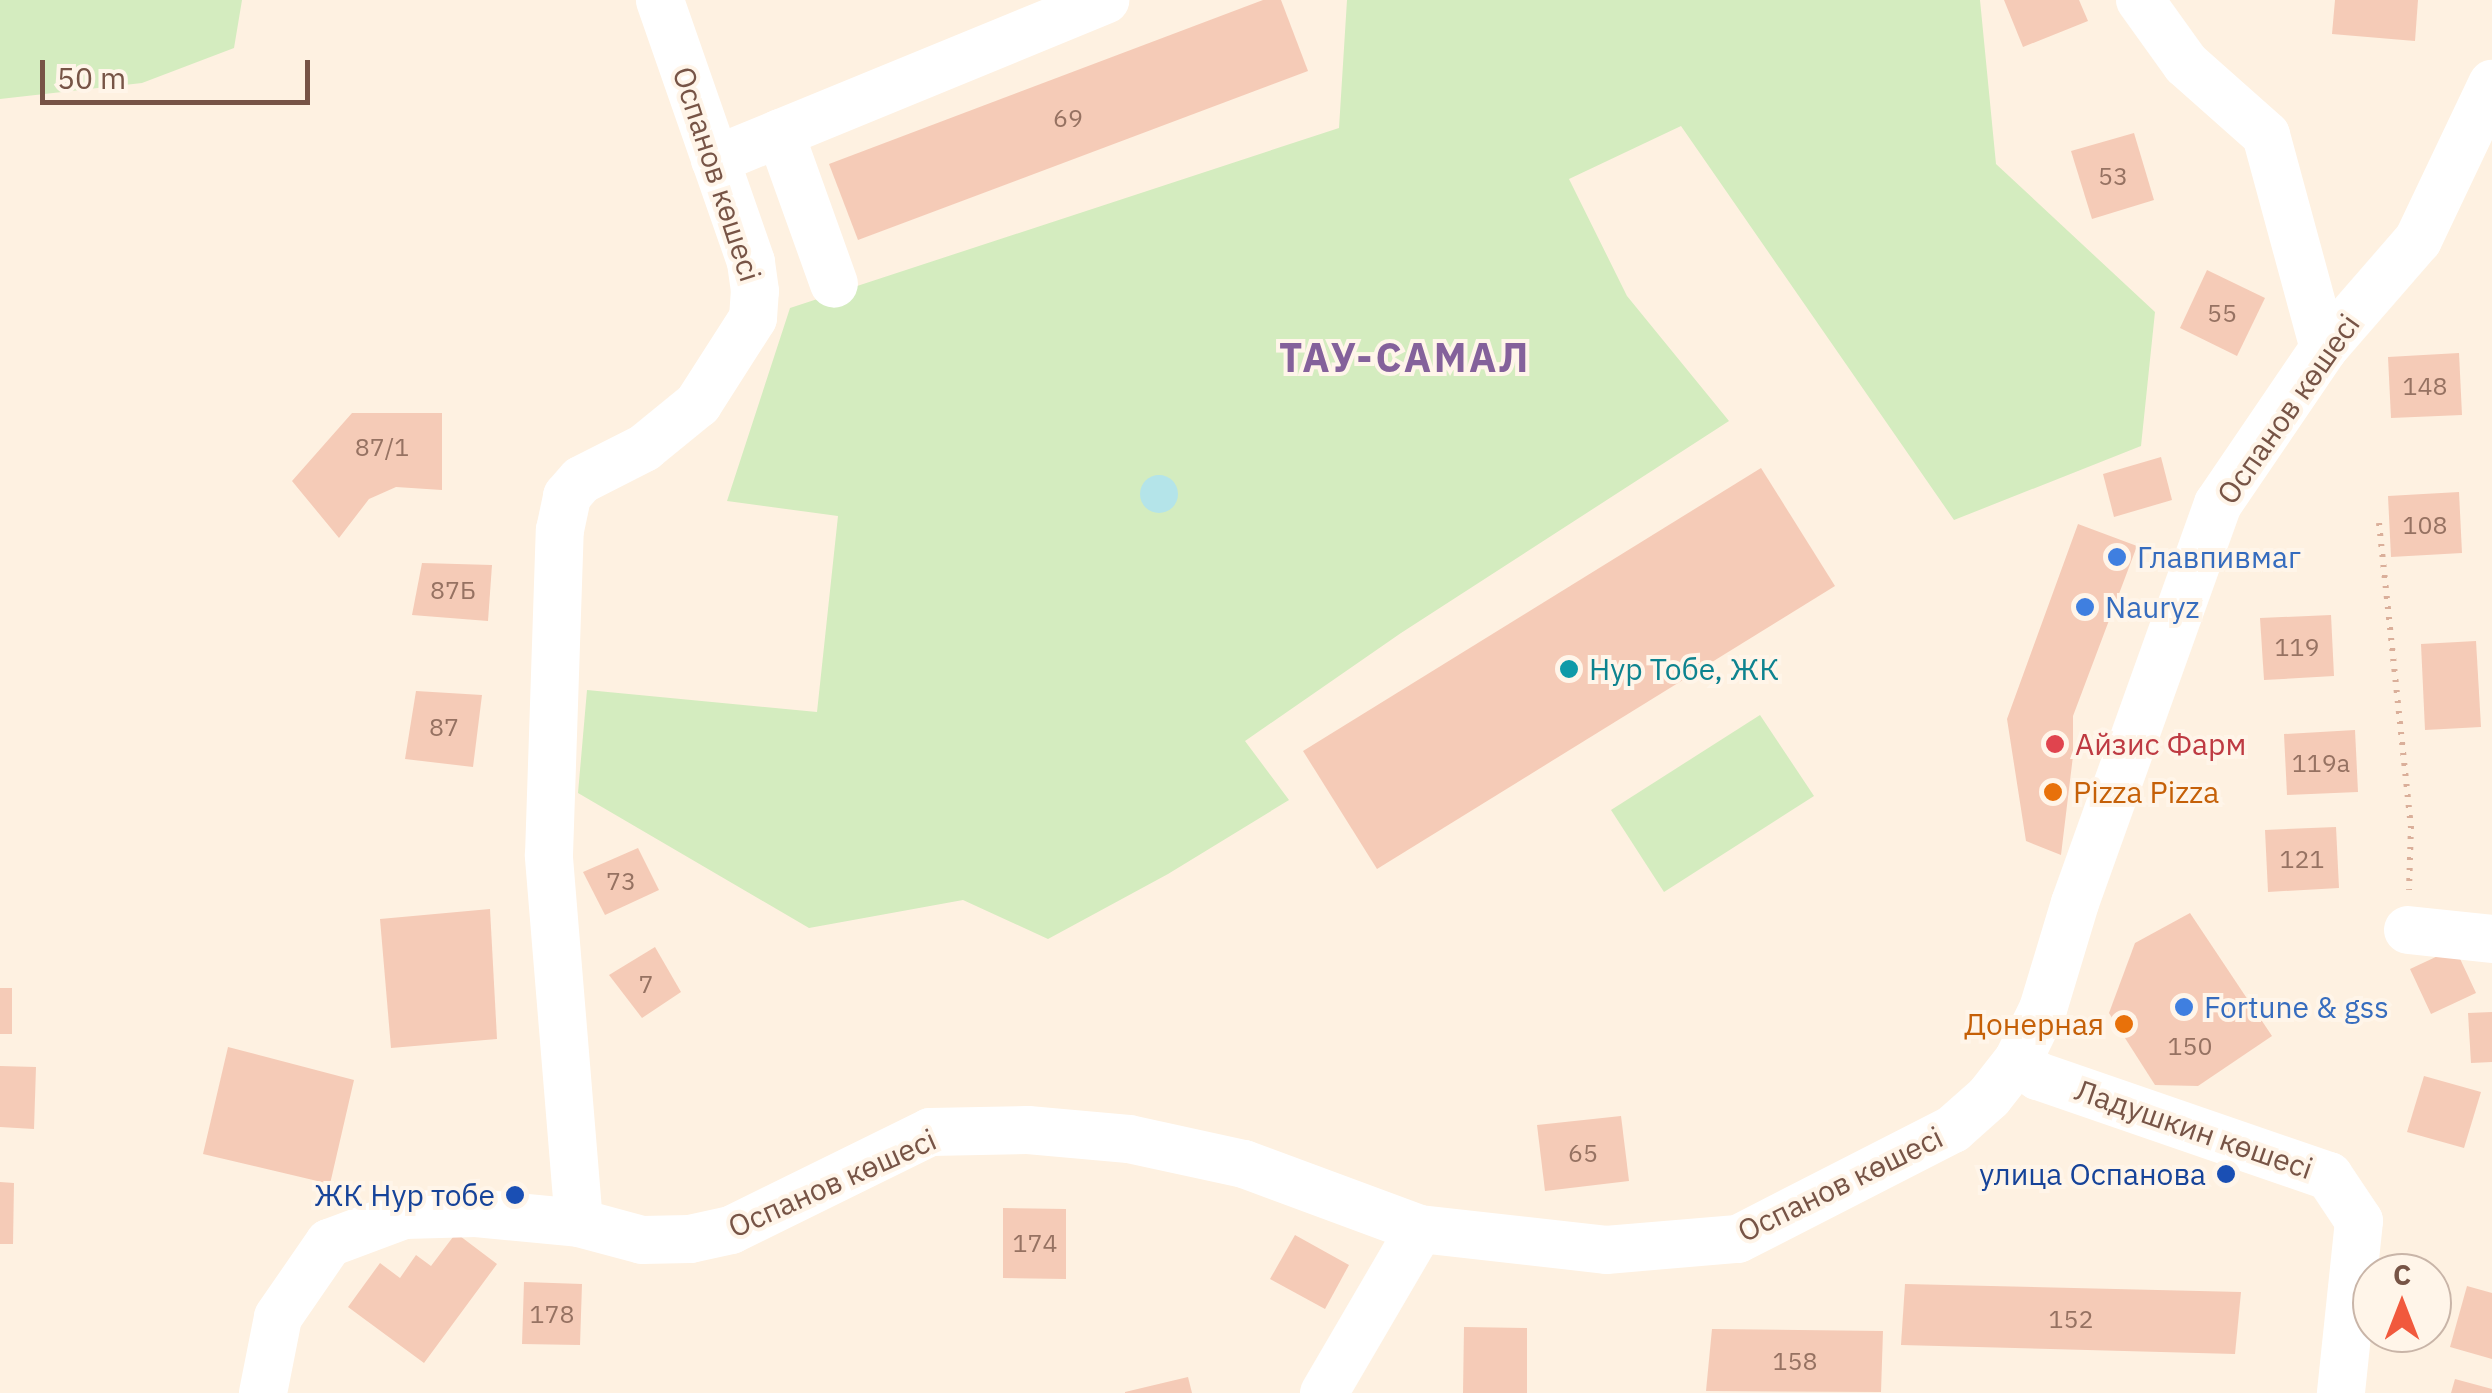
<!DOCTYPE html>
<html>
<head>
<meta charset="utf-8">
<style>
  body { margin:0 }
  #map { position:relative; width:2492px; height:1393px; overflow:hidden; background:#fef1e1; font-family:"IBM Plex Sans",sans-serif }
  div>[style] { position:absolute }
  .green>* { inset:0; background:#d4ecbf }
  .water>* { inset:0; background:#b4e4e9 }
  .round { border-radius:50% }
  .building>* { inset:0; background:#f5cbb7 }
  .path>* { height:6px; margin-top:-3px; transform-origin:0; background:repeating-linear-gradient(90deg,#daaf9a 0 2.5px,transparent 0 10.5px) }
  .minor>* { height:48px; margin:-24px; padding:0 24px; transform-origin:24px; border-radius:24px; background:#fff }
  .dots>* { width:28px; height:28px; translate:-50% -50%; box-sizing:border-box; border:5px solid #fff5e9; border-radius:50% }
  span { translate:-50% -50%; white-space:nowrap; text-align:center; line-height:1.15; -webkit-text-stroke:8px #fff5e9; paint-order:stroke }
  .number-label { font-size:25px; color:#967262 }
  .number-label span { -webkit-text-stroke-width:0 }
  .street-label { font-size:30px; color:#775446 }
  .shop-label { font-size:30px; color:#366cbe }
  .left { translate:0 -50%; text-align:left }
  .culture-label { font-size:30px; color:#0d838f }
  .health-label { font-size:30px; color:#be3a42 }
  .food-label { font-size:30px; color:#c56008 }
  .right { translate:-100% -50%; text-align:right }
  .transit-label { font-size:30px; color:#164399 }
  .district-label { font-size:40px; color:#84619b; font-weight:700; letter-spacing:2.5px }
  .north { position:absolute; left:2352px; top:1253px; width:100px; height:100px; box-sizing:border-box; background:#fff5e9; border:2px solid #c9b5a8; border-radius:50%; rotate:0deg; font-size:28px; font-weight:700; line-height:40px; text-align:center; color:#775446 }
  .north::after { content:''; display:block; margin:auto; width:35px; height:45px; background:#f1593d; clip-path:polygon(50% 0,100% 100%,50% 72%,0 100%) }
  .scale { position:absolute; left:40px; top:60px; width:270px; height:45px; box-sizing:border-box; border:5px solid #775446; border-top:0; padding-left:12px; font-size:30px; line-height:35px; white-space:nowrap; color:#775446; -webkit-text-stroke:8px #fff5e9; paint-order:stroke }
</style>
</head>
<body>
<div id="map">
  <div class="green">
    <div style="clip-path:polygon(0 0,242px 0,234px 48px,142px 83px,0 99px)"></div>
    <div style="clip-path:polygon(1347px 0,1980px 0,1996px 164px,2155px 312px,2141px 446px,1954px 520px,1681px 126px,1569px 179px,1627px 296px,1729px 421px,1401px 633px,1245px 741px,1289px 800px,1168px 874px,1048px 939px,963px 900px,809px 928px,578px 793px,587px 690px,817px 712px,838px 516px,727px 501px,790px 308px,1339px 128px)"></div>
    <div style="clip-path:polygon(1760px 715px,1814px 796px,1664px 892px,1611px 810px)"></div>
  </div>
  <div class="water">
    <div class="round" style="left:1140px;top:475px;width:38px;height:38px"></div>
  </div>
  <div class="building">
    <div style="clip-path:polygon(1263px 0,1281px 0,1308px 71px,858px 240px,829px 164px)"></div>
    <div style="clip-path:polygon(2004px 0,2079px 0,2088px 21px,2023px 47px)"></div>
    <div style="clip-path:polygon(2335px 0,2418px 0,2415px 41px,2332px 34px)"></div>
    <div style="clip-path:polygon(2134px 133px,2154px 200px,2092px 219px,2071px 151px)"></div>
    <div style="clip-path:polygon(2207px 270px,2265px 298px,2237px 356px,2180px 328px)"></div>
    <div style="clip-path:polygon(2459px 353px,2462px 415px,2391px 418px,2388px 357px)"></div>
    <div style="clip-path:polygon(352px 413px,442px 413px,442px 490px,396px 487px,369px 499px,339px 538px,292px 481px)"></div>
    <div style="clip-path:polygon(2161px 457px,2172px 500px,2114px 517px,2103px 474px)"></div>
    <div style="clip-path:polygon(1761px 468px,1835px 586px,1377px 869px,1303px 751px)"></div>
    <div style="clip-path:polygon(2459px 492px,2462px 553px,2391px 557px,2388px 496px)"></div>
    <div style="clip-path:polygon(2078px 524px,2137px 546px,2073px 716px,2073px 756px,2061px 855px,2026px 841px,2007px 719px)"></div>
    <div style="clip-path:polygon(422px 563px,492px 565px,488px 621px,412px 615px)"></div>
    <div style="clip-path:polygon(2331px 615px,2334px 676px,2264px 680px,2260px 618px)"></div>
    <div style="clip-path:polygon(2476px 641px,2481px 727px,2425px 730px,2421px 644px)"></div>
    <div style="clip-path:polygon(416px 691px,482px 695px,473px 767px,405px 759px)"></div>
    <div style="clip-path:polygon(2355px 730px,2358px 792px,2287px 795px,2284px 734px)"></div>
    <div style="clip-path:polygon(2336px 827px,2339px 888px,2268px 892px,2265px 830px)"></div>
    <div style="clip-path:polygon(638px 848px,659px 890px,605px 915px,583px 872px)"></div>
    <div style="clip-path:polygon(490px 909px,497px 1039px,391px 1048px,380px 919px)"></div>
    <div style="clip-path:polygon(2190px 913px,2272px 1036px,2198px 1086px,2155px 1085px,2109px 1013px,2135px 943px)"></div>
    <div style="clip-path:polygon(655px 947px,681px 992px,642px 1018px,609px 975px)"></div>
    <div style="clip-path:polygon(2455px 948px,2476px 993px,2431px 1014px,2410px 969px)"></div>
    <div style="clip-path:polygon(0 988px,12px 988px,12px 1034px,0 1034px)"></div>
    <div style="clip-path:polygon(2492px 1012px,2492px 1062px,2471px 1063px,2468px 1013px)"></div>
    <div style="clip-path:polygon(228px 1047px,354px 1080px,330px 1184px,203px 1154px)"></div>
    <div style="clip-path:polygon(0 1066px,36px 1067px,34px 1129px,0 1127px)"></div>
    <div style="clip-path:polygon(2424px 1076px,2481px 1092px,2464px 1148px,2407px 1132px)"></div>
    <div style="clip-path:polygon(1621px 1116px,1629px 1181px,1545px 1191px,1537px 1125px)"></div>
    <div style="clip-path:polygon(0 1182px,14px 1183px,13px 1244px,0 1244px)"></div>
    <div style="clip-path:polygon(1003px 1208px,1066px 1209px,1066px 1279px,1003px 1278px)"></div>
    <div style="clip-path:polygon(456px 1233px,497px 1264px,424px 1363px,348px 1307px,380px 1263px,400px 1278px,416px 1255px,431px 1266px)"></div>
    <div style="clip-path:polygon(1295px 1235px,1349px 1265px,1325px 1309px,1270px 1279px)"></div>
    <div style="clip-path:polygon(524px 1282px,582px 1284px,580px 1345px,522px 1344px)"></div>
    <div style="clip-path:polygon(1905px 1284px,2241px 1292px,2235px 1354px,1901px 1345px)"></div>
    <div style="clip-path:polygon(2467px 1286px,2492px 1293px,2492px 1359px,2450px 1347px)"></div>
    <div style="clip-path:polygon(1464px 1327px,1527px 1328px,1527px 1393px,1463px 1393px)"></div>
    <div style="clip-path:polygon(1712px 1329px,1883px 1331px,1881px 1392px,1706px 1391px)"></div>
    <div style="clip-path:polygon(1188px 1377px,1192px 1393px,1125px 1393px,1125px 1392px)"></div>
    <div style="clip-path:polygon(2455px 1379px,2492px 1389px,2492px 1393px,2451px 1393px)"></div>
  </div>
  <div class="path">
    <div style="left:2379px;top:523px;width:305px;rotate:84deg"></div>
    <div style="left:2411px;top:826px;width:64px;rotate:91.8deg"></div>
  </div>
  <div class="minor">
    <div style="left:2140px;top:0;width:79px;rotate:54.3deg"></div>
    <div style="left:2186px;top:64px;width:107px;rotate:41.6deg"></div>
    <div style="left:2266px;top:135px;width:221px;rotate:74.8deg"></div>
    <div style="left:780px;top:133px;width:160px;rotate:70.3deg"></div>
    <div style="left:715px;top:160px;width:422px;rotate:-22.3deg"></div>
    <div style="left:2408px;top:930px;width:84px;rotate:6.1deg"></div>
    <div style="left:2018px;top:1060px;width:26px;rotate:39deg"></div>
    <div style="left:2038px;top:1076px;width:308px;rotate:19deg"></div>
    <div style="left:2329px;top:1176px;width:54px;rotate:56.3deg"></div>
    <div style="left:2359px;top:1221px;width:173px;rotate:96deg"></div>
    <div style="left:579px;top:1223px;width:369px;rotate:-94.7deg"></div>
    <div style="left:549px;top:855px;width:325px;rotate:-88.1deg"></div>
    <div style="left:560px;top:530px;width:35px;rotate:-78deg"></div>
    <div style="left:567px;top:496px;width:21px;rotate:-49deg"></div>
    <div style="left:581px;top:480px;width:71px;rotate:-26.9deg"></div>
    <div style="left:644px;top:448px;width:70px;rotate:-39.2deg"></div>
    <div style="left:698px;top:404px;width:102px;rotate:-57.4deg"></div>
    <div style="left:753px;top:318px;width:27px;rotate:-86deg"></div>
    <div style="left:755px;top:291px;width:29px;rotate:-98deg"></div>
    <div style="left:751px;top:262px;width:277px;rotate:-109.2deg"></div>
    <div style="left:263px;top:1393px;width:77px;rotate:-78.8deg"></div>
    <div style="left:278px;top:1317px;width:90px;rotate:-55.4deg"></div>
    <div style="left:329px;top:1243px;width:80px;rotate:-20.5deg"></div>
    <div style="left:404px;top:1215px;width:72px;rotate:-1.6deg"></div>
    <div style="left:476px;top:1213px;width:103px;rotate:5.5deg"></div>
    <div style="left:579px;top:1223px;width:65px;rotate:15.1deg"></div>
    <div style="left:642px;top:1240px;width:48px;rotate:-1.2deg"></div>
    <div style="left:690px;top:1239px;width:42px;rotate:-12.4deg"></div>
    <div style="left:731px;top:1230px;width:222px;rotate:-26.2deg"></div>
    <div style="left:930px;top:1132px;width:98px;rotate:-1.2deg"></div>
    <div style="left:1028px;top:1130px;width:101px;rotate:5.1deg"></div>
    <div style="left:1129px;top:1139px;width:118px;rotate:12.3deg"></div>
    <div style="left:1244px;top:1164px;width:188px;rotate:20.3deg"></div>
    <div style="left:1420px;top:1229px;width:187px;rotate:6.4deg"></div>
    <div style="left:1606px;top:1250px;width:132px;rotate:-4.8deg"></div>
    <div style="left:1738px;top:1239px;width:242px;rotate:-27.1deg"></div>
    <div style="left:1953px;top:1129px;width:48px;rotate:-41.6deg"></div>
    <div style="left:1989px;top:1097px;width:47px;rotate:-51.9deg"></div>
    <div style="left:2018px;top:1060px;width:57px;rotate:-63.9deg"></div>
    <div style="left:2043px;top:1009px;width:111px;rotate:-73.2deg"></div>
    <div style="left:2075px;top:903px;width:424px;rotate:-70.3deg"></div>
    <div style="left:2218px;top:504px;width:189px;rotate:-55.8deg"></div>
    <div style="left:2324px;top:348px;width:143px;rotate:-49deg"></div>
    <div style="left:2418px;top:240px;width:173px;rotate:-64.6deg"></div>
    <div style="left:1324px;top:1393px;width:190px;rotate:-59.7deg"></div>
  </div>
  <div class="dots">
    <div style="left:2117px;top:557px;background:#3f7fe0"></div>
    <div style="left:2085px;top:607px;background:#3f7fe0"></div>
    <div style="left:1569px;top:669px;background:#0f9aa8"></div>
    <div style="left:2055px;top:744px;background:#e0444e"></div>
    <div style="left:2053px;top:792px;background:#e8710a"></div>
    <div style="left:2184px;top:1007px;background:#3f7fe0"></div>
    <div style="left:2124px;top:1024px;background:#e8710a"></div>
    <div style="left:2226px;top:1174px;background:#1a4fb4"></div>
    <div style="left:515px;top:1195px;background:#1a4fb4"></div>
  </div>
  <div class="number-label">
    <span style="left:1068px;top:118px">69</span>
    <span style="left:2113px;top:176px">53</span>
    <span style="left:2222px;top:313px">55</span>
    <span style="left:2425px;top:386px">148</span>
    <span style="left:382px;top:447px">87/1</span>
    <span style="left:2425px;top:525px">108</span>
    <span style="left:453px;top:590px">87Б</span>
    <span style="left:2297px;top:647px">119</span>
    <span style="left:444px;top:727px">87</span>
    <span style="left:2321px;top:763px">119а</span>
    <span style="left:2302px;top:859px">121</span>
    <span style="left:621px;top:881px">73</span>
    <span style="left:646px;top:984px">7</span>
    <span style="left:2190px;top:1046px">150</span>
    <span style="left:1583px;top:1153px">65</span>
    <span style="left:1035px;top:1243px">174</span>
    <span style="left:552px;top:1314px">178</span>
    <span style="left:2071px;top:1319px">152</span>
    <span style="left:1795px;top:1361px">158</span>
  </div>
  <div class="street-label">
    <span style="left:717px;top:174px;rotate:72deg">Оспанов көшесі</span>
    <span style="left:2288px;top:409px;rotate:-55deg">Оспанов көшесі</span>
    <span style="left:2194px;top:1129px;rotate:19deg">Ладушкин көшесі</span>
    <span style="left:832px;top:1183px;rotate:-24deg">Оспанов көшесі</span>
    <span style="left:1840px;top:1184px;rotate:-26deg">Оспанов көшесі</span>
  </div>
  <div class="shop-label">
    <span class="left" style="left:2137px;top:557px">Главпивмаг</span>
    <span class="left" style="left:2105px;top:607px">Nauryz</span>
    <span class="left" style="left:2204px;top:1007px">Fortune &amp; gss</span>
  </div>
  <div class="culture-label">
    <span class="left" style="left:1589px;top:669px">Нур Тобе, ЖК</span>
  </div>
  <div class="health-label">
    <span class="left" style="left:2075px;top:744px">Айзис Фарм</span>
  </div>
  <div class="food-label">
    <span class="left" style="left:2073px;top:792px">Pizza Pizza</span>
    <span class="right" style="left:2104px;top:1024px">Донерная</span>
  </div>
  <div class="transit-label">
    <span class="right" style="left:2206px;top:1174px">улица Оспанова</span>
    <span class="right" style="left:495px;top:1195px">ЖК Нур тобе</span>
  </div>
  <div class="district-label">
    <span style="left:1405px;top:357px">ТАУ-САМАЛ</span>
  </div>
  <div class="north">С</div>
  <div class="scale">50 m</div>
</div>
</body>
</html>
